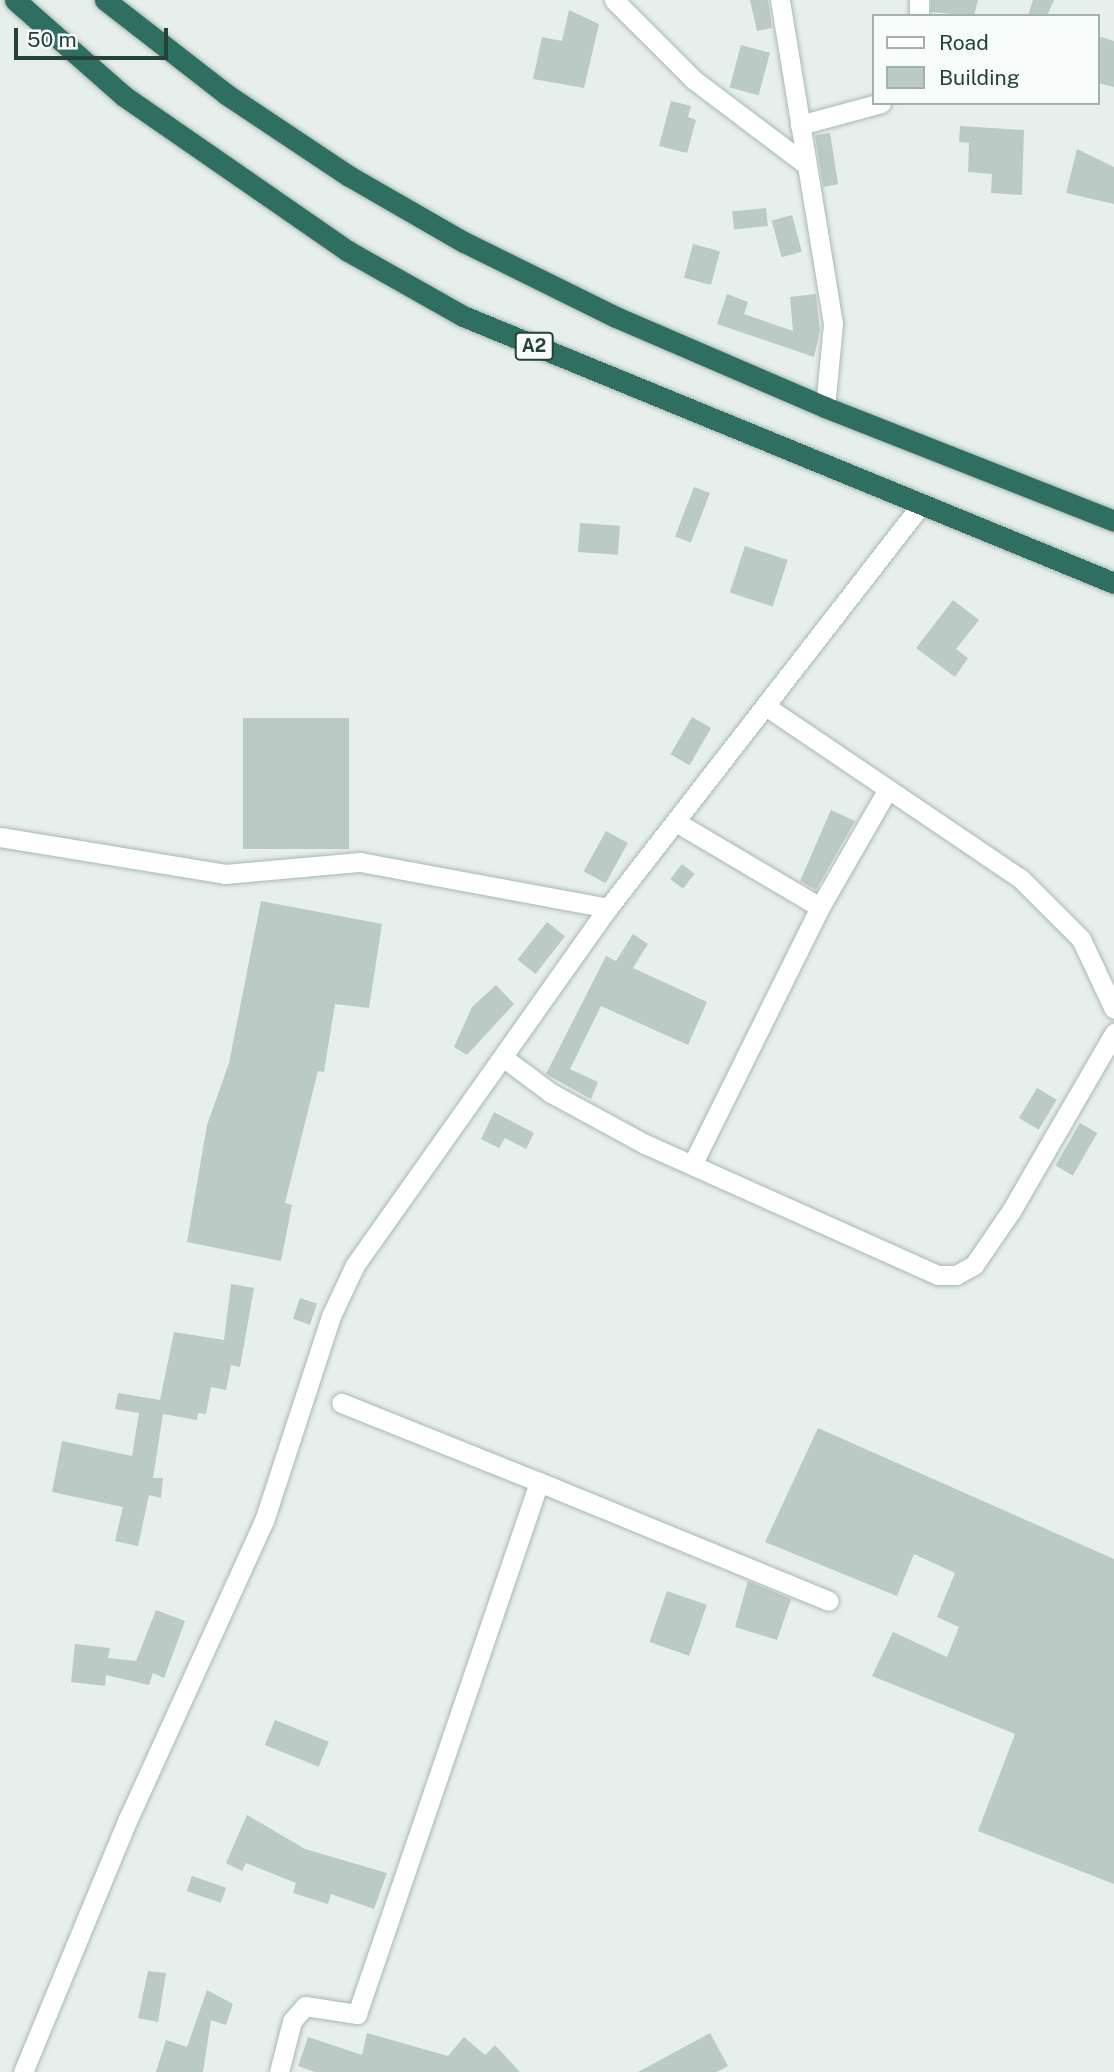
<!DOCTYPE html>
<style>
body{margin:0}
#map{position:relative;width:1114px;height:2072px;overflow:hidden;background:#e6efeb;font-family:"Public Sans",sans-serif}
div>[style]{position:absolute}
.building>*{inset:0;background:#bbcac4;transform-origin:0 0}
.roads{filter:drop-shadow(0 0 2px #a8b8b2) drop-shadow(0 0 2px #a8b8b2)}
.street>*{height:19px;margin:-9.5px;padding:0 9.5px;transform-origin:9.5px;border-radius:9.5px;background:#fff}
.highway>*{height:21px;margin:-10.5px;padding:0 10.5px;transform-origin:10.5px;border-radius:10.5px;background:#2f6f62}
span{translate:-50% -50%;white-space:nowrap;text-align:center;line-height:1.15;-webkit-text-stroke:5px #f7fbf9;paint-order:stroke}
.shield-label span{padding:2px 5px;background:#f7fbf9;border:2px solid;border-radius:5px;-webkit-text-stroke-width:0}
.shield-label{font-size:18px;color:#24423a;font-weight:700}
.legend{position:absolute;left:872px;top:14px;width:228px;height:91px;box-sizing:border-box;background:#f7fbf9;border:2px solid #a3b1ad;margin:0;padding:9px 12px;list-style:none;font-size:21px;color:#24423a}
.legend li{display:flex;align-items:center;gap:14px;height:35px}
.legend b{width:35px;border:2px solid #a3b1ad}
.scale{position:absolute;left:14px;top:28px;width:154px;height:32px;box-sizing:border-box;border:4px solid #24423a;border-top:0;padding-left:9px;font-size:21px;line-height:24px;white-space:nowrap;color:#24423a;-webkit-text-stroke:5px #f7fbf9;paint-order:stroke}
</style>
<div id="map">
<div class="building">
<div style="clip-path:polygon(750px 0,768px 0,772px 28px,757px 31px)"></div>
<div style="clip-path:polygon(931px 0,978px 0,974px 16px,931px 12px)"></div>
<div style="clip-path:polygon(1033px 0,1054px 0,1047px 16px,1028px 16px)"></div>
<div style="clip-path:polygon(569px 10px,599px 24px,584px 88px,533px 79px,542px 37px,562px 41px)"></div>
<div style="clip-path:polygon(1098px 36px,1114px 41px,1114px 87px,1098px 83px)"></div>
<div style="left:741px;top:45px;width:30px;height:44px;rotate:15deg"></div>
<div style="clip-path:polygon(671px 101px,691px 106px,688px 117px,696px 120px,687px 153px,659px 146px)"></div>
<div style="clip-path:polygon(960px 126px,1024px 130px,1022px 195px,991px 193px,992px 174px,968px 172px,969px 143px,959px 142px)"></div>
<div style="left:830px;top:133px;width:52px;height:15px;rotate:81deg"></div>
<div style="clip-path:polygon(1077px 149px,1114px 167px,1114px 204px,1066px 193px)"></div>
<div style="left:766px;top:208px;width:18px;height:34px;rotate:84deg"></div>
<div style="left:792px;top:215px;width:38px;height:21px;rotate:75deg"></div>
<div style="left:693px;top:244px;width:28px;height:35px;rotate:15deg"></div>
<div style="clip-path:polygon(727px 294px,748px 302px,744px 314px,793px 331px,790px 297px,816px 294px,820px 331px,814px 357px,717px 324px)"></div>
<div style="left:694px;top:487px;width:17px;height:53px;rotate:21deg"></div>
<div style="left:580px;top:523px;width:40px;height:29px;rotate:4deg"></div>
<div style="left:745px;top:546px;width:45px;height:49px;rotate:18deg"></div>
<div style="clip-path:polygon(953px 600px,979px 620px,956px 649px,968px 658px,955px 677px,916px 648px)"></div>
<div style="left:692px;top:717px;width:22px;height:43px;rotate:30deg"></div>
<div style="left:243px;top:718px;width:106px;height:131px"></div>
<div style="clip-path:polygon(831px 810px,855px 821px,816px 890px,800px 881px)"></div>
<div style="left:606px;top:831px;width:25px;height:46px;rotate:29deg"></div>
<div style="left:682px;top:864px;width:16px;height:19px;rotate:38deg"></div>
<div style="clip-path:polygon(261px 901px,382px 924px,369px 1008px,335px 1004px,324px 1072px,318px 1071px,285px 1203px,292px 1205px,281px 1261px,187px 1242px,207px 1125px,229px 1063px)"></div>
<div style="left:547px;top:922px;width:23px;height:48px;rotate:38deg"></div>
<div style="clip-path:polygon(633px 934px,648px 944px,633px 968px,707px 1002px,688px 1045px,601px 1006px,570px 1069px,598px 1082px,591px 1099px,546px 1074px,606px 956px,616px 961px)"></div>
<div style="clip-path:polygon(496px 985px,514px 1004px,467px 1055px,454px 1047px,472px 1007px)"></div>
<div style="left:1037px;top:1088px;width:23px;height:35px;rotate:31deg"></div>
<div style="clip-path:polygon(494px 1112px,534px 1133px,526px 1149px,505px 1138px,499px 1148px,481px 1139px)"></div>
<div style="left:1080px;top:1123px;width:20px;height:49px;rotate:30deg"></div>
<div style="clip-path:polygon(231px 1284px,254px 1288px,240px 1367px,231px 1365px,226px 1390px,211px 1387px,206px 1414px,198px 1413px,197px 1420px,163px 1414px,153px 1478px,163px 1478px,161px 1498px,149px 1495px,138px 1546px,115px 1541px,123px 1507px,52px 1492px,62px 1441px,132px 1456px,139px 1413px,115px 1409px,118px 1393px,160px 1400px,174px 1332px,224px 1340px)"></div>
<div style="left:300px;top:1298px;width:18px;height:22px;rotate:19deg"></div>
<div style="clip-path:polygon(818px 1428px,1114px 1559px,1114px 1884px,978px 1831px,1015px 1734px,872px 1676px,893px 1632px,947px 1657px,959px 1627px,937px 1617px,955px 1573px,914px 1554px,897px 1596px,765px 1542px)"></div>
<div style="clip-path:polygon(748px 1581px,791px 1599px,777px 1640px,735px 1627px)"></div>
<div style="left:667px;top:1591px;width:42px;height:54px;rotate:19deg"></div>
<div style="clip-path:polygon(156px 1610px,185px 1621px,164px 1678px,153px 1673px,149px 1685px,106px 1675px,105px 1686px,71px 1682px,75px 1644px,110px 1648px,108px 1658px,136px 1661px)"></div>
<div style="left:275px;top:1720px;width:58px;height:27px;rotate:22deg"></div>
<div style="clip-path:polygon(247px 1815px,305px 1849px,387px 1873px,374px 1909px,331px 1894px,328px 1904px,293px 1893px,296px 1883px,246px 1863px,242px 1871px,226px 1863px)"></div>
<div style="left:192px;top:1876px;width:36px;height:16px;rotate:19deg"></div>
<div style="clip-path:polygon(148px 1971px,166px 1973px,158px 2022px,138px 2018px)"></div>
<div style="clip-path:polygon(207px 1990px,233px 2004px,226px 2025px,211px 2020px,203px 2072px,156px 2072px,166px 2040px,187px 2047px)"></div>
<div style="clip-path:polygon(367px 2033px,448px 2056px,464px 2037px,485px 2055px,495px 2045px,520px 2072px,315px 2072px,298px 2066px,308px 2037px,362px 2055px)"></div>
<div style="clip-path:polygon(710px 2033px,728px 2066px,717px 2072px,638px 2072px)"></div>
</div>
<div class="roads">
<div class="street">
<div style="left:614px;top:0;width:113px;rotate:45deg"></div>
<div style="left:694px;top:80px;width:136px;rotate:37deg"></div>
<div style="left:780px;top:0;width:328px;rotate:80.7deg"></div>
<div style="left:833px;top:324px;width:83px;rotate:95.5deg"></div>
<div style="left:919px;top:0;width:16px;rotate:90deg"></div>
<div style="left:800px;top:125px;width:84px;rotate:-15.2deg"></div>
<div style="left:767px;top:707px;width:305px;rotate:34.1deg"></div>
<div style="left:1020px;top:878px;width:86px;rotate:45deg"></div>
<div style="left:1081px;top:939px;width:77px;rotate:64.8deg"></div>
<div style="left:676px;top:822px;width:167px;rotate:30.6deg"></div>
<div style="left:0;top:837px;width:228px;rotate:9.3deg"></div>
<div style="left:225px;top:874px;width:136px;rotate:-5.1deg"></div>
<div style="left:360px;top:862px;width:252px;rotate:10.5deg"></div>
<div style="left:504px;top:1058px;width:59px;rotate:36.7deg"></div>
<div style="left:551px;top:1093px;width:107px;rotate:28.5deg"></div>
<div style="left:645px;top:1144px;width:321px;rotate:24.1deg"></div>
<div style="left:938px;top:1275px;width:18px"></div>
<div style="left:956px;top:1275px;width:21px;rotate:-29deg"></div>
<div style="left:974px;top:1265px;width:65px;rotate:-55.6deg"></div>
<div style="left:1011px;top:1211px;width:206px;rotate:-59.9deg"></div>
<div style="left:692px;top:1165px;width:288px;rotate:-63.6deg"></div>
<div style="left:820px;top:907px;width:133px;rotate:-60.1deg"></div>
<div style="left:539px;top:1482px;width:313px;rotate:22.3deg"></div>
<div style="left:23px;top:2072px;width:274px;rotate:-67.5deg"></div>
<div style="left:128px;top:1819px;width:328px;rotate:-65.5deg"></div>
<div style="left:264px;top:1521px;width:216px;rotate:-71.9deg"></div>
<div style="left:331px;top:1316px;width:56px;rotate:-64.8deg"></div>
<div style="left:355px;top:1265px;width:438px;rotate:-54.7deg"></div>
<div style="left:608px;top:908px;width:509px;rotate:-52.18deg"></div>
<div style="left:279px;top:2072px;width:53px;rotate:-75.7deg"></div>
<div style="left:292px;top:2021px;width:20px;rotate:-49deg"></div>
<div style="left:305px;top:2006px;width:53px;rotate:8.7deg"></div>
<div style="left:357px;top:2014px;width:562px;rotate:-71.11deg"></div>
<div style="left:539px;top:1482px;width:213px;rotate:-158.2deg"></div>
</div>
<div class="highway">
<div style="left:15px;top:0;width:145px;rotate:41.4deg"></div>
<div style="left:124px;top:96px;width:272px;rotate:34.7deg"></div>
<div style="left:348px;top:251px;width:132px;rotate:29.5deg"></div>
<div style="left:463px;top:316px;width:704px;rotate:22.3deg"></div>
<div style="left:105px;top:0;width:153px;rotate:37.8deg"></div>
<div style="left:226px;top:94px;width:148px;rotate:33.7deg"></div>
<div style="left:349px;top:176px;width:133px;rotate:29.9deg"></div>
<div style="left:464px;top:242px;width:169px;rotate:26.3deg"></div>
<div style="left:616px;top:317px;width:228px;rotate:23.3deg"></div>
<div style="left:825px;top:407px;width:311px;rotate:21.5deg"></div>
</div>
</div>
<div class="shield-label">
<span style="left:534px;top:346px">A2</span>
</div>
<ul class="legend">
<li><b style="height:9px;background:#fff"></b>Road</li>
<li><b style="height:19px;background:#bbcac4"></b>Building</li>
</ul>
<div class="scale">50 m</div>
</div>
